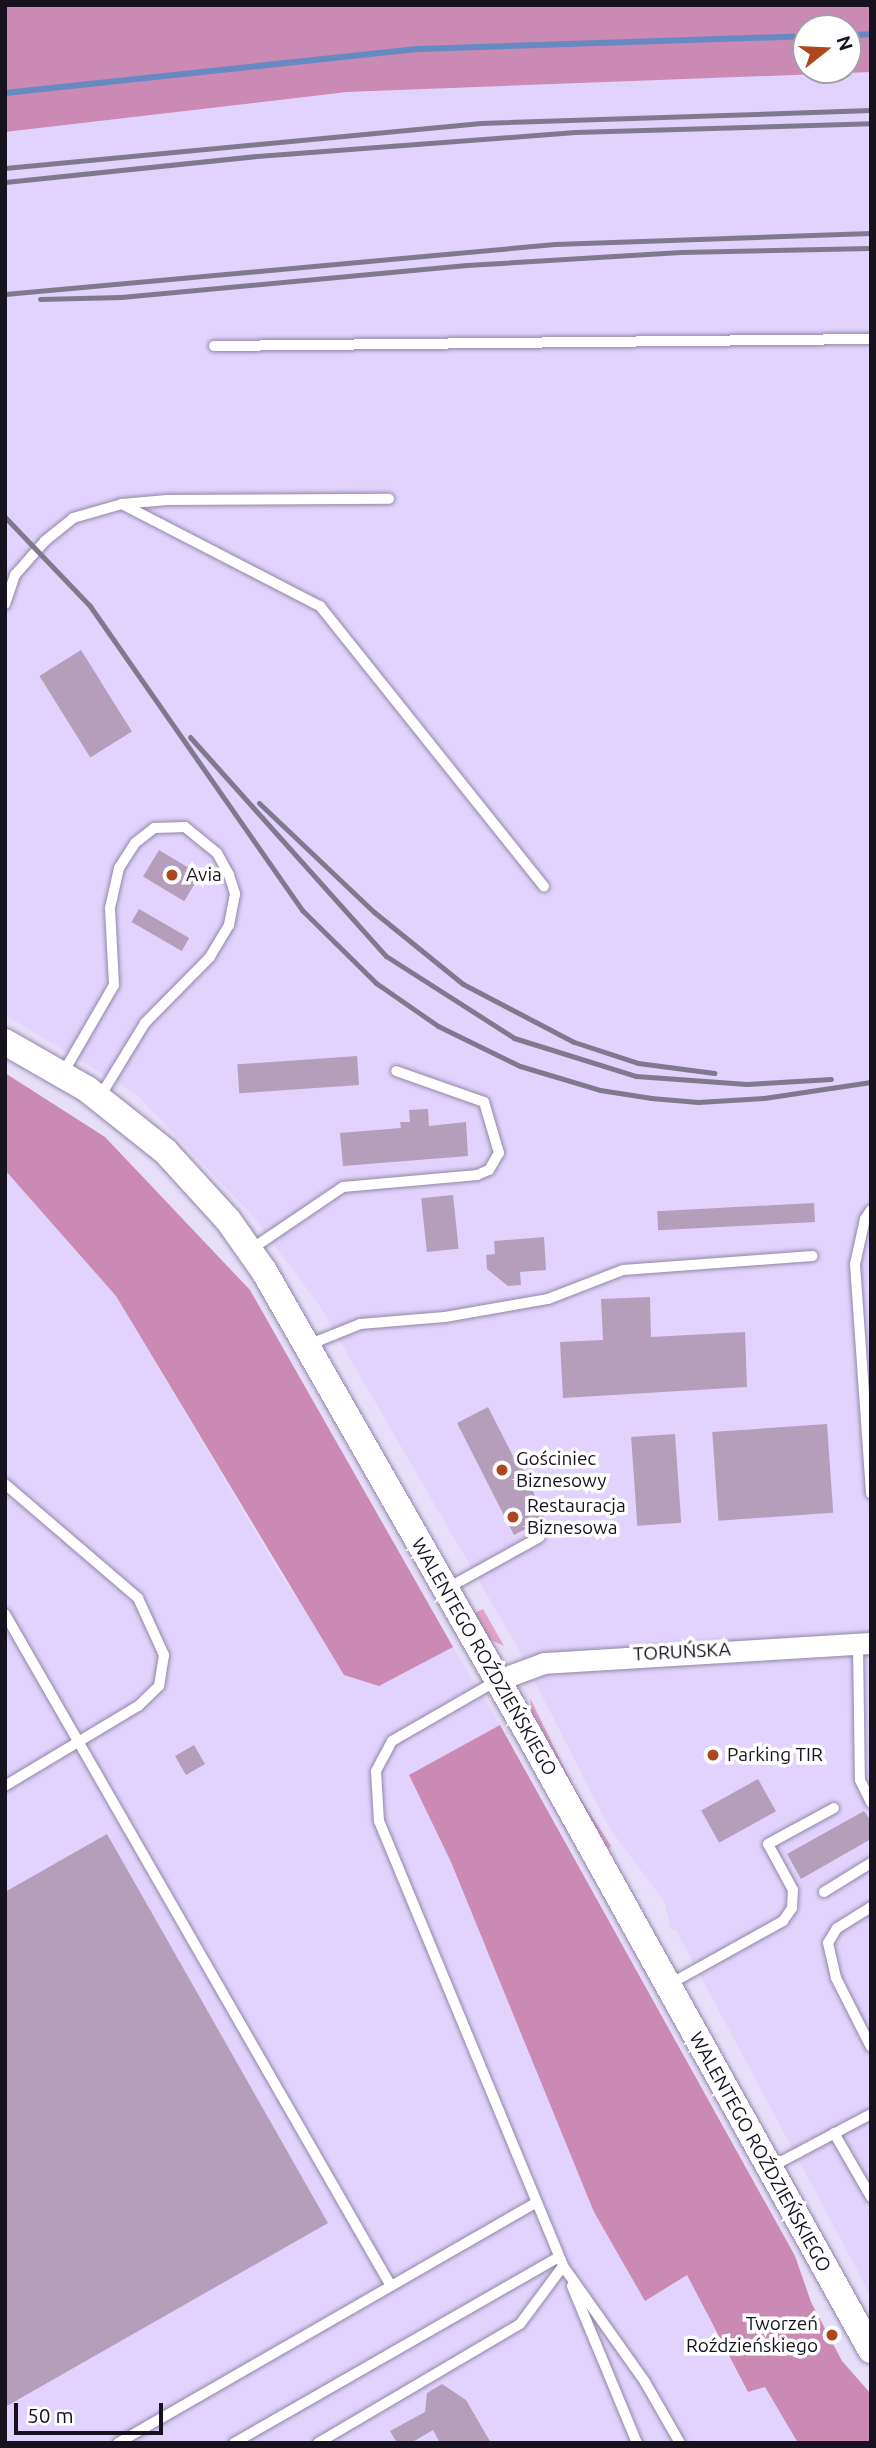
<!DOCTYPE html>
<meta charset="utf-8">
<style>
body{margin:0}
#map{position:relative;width:876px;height:2448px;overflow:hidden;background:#e7defa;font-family:Ubuntu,sans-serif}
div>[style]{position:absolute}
.built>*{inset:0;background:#e1d3fd}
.green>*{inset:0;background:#e2a1cb}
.forest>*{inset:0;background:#ca8ab4}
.stream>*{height:6px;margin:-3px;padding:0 3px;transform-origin:3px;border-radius:3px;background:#678ac3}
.building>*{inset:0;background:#b59eba;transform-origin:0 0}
.roads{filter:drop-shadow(0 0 2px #9187a7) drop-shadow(0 0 2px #9187a7)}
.service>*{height:10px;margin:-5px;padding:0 5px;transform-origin:5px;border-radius:5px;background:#fff}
.minor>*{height:21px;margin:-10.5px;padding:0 10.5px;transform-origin:10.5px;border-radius:10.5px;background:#fff}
.tertiary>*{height:26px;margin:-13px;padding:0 13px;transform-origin:13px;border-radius:13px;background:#fff}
.rail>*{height:5px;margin:-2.5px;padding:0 2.5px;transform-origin:2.5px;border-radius:2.5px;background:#7f798d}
.dots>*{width:19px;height:19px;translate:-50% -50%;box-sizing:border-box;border:4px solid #fff;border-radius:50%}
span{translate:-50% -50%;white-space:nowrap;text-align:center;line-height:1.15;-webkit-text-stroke:7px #fff;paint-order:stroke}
.poi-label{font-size:19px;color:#16121e}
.left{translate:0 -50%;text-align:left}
.right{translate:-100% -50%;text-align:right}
.street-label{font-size:19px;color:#16121e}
.frame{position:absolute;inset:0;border:7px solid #16121e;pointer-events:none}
.north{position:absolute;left:792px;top:14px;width:70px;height:70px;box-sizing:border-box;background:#fff;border:2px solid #a2a0a5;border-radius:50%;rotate:72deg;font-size:19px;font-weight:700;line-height:28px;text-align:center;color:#16121e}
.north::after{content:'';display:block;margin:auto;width:24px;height:32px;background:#ad471d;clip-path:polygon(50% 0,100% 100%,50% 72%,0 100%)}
.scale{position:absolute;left:14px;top:2403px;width:149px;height:32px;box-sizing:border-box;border:4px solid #16121e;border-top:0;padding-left:9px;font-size:21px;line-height:24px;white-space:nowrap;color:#16121e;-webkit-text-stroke:5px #fff;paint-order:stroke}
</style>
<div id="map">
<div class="built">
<div style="clip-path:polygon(871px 72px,871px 2296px,676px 1930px,671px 1930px,664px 1901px,610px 1829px,515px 1643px,319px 1305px,251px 1214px,136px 1094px,5px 1015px,5px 132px,347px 92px)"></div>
<div style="clip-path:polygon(5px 1169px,116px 1296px,288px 1587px,379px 1686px,453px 1647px,500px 1725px,409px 1776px,451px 1862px,686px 2274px,747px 2392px,765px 2387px,798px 2443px,5px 2443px)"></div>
</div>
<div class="green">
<div style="clip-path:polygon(483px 1609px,504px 1646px,489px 1639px,473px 1614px)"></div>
<div style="clip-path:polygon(530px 1698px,574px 1788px,611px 1846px,608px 1849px,533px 1719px)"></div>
</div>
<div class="forest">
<div style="clip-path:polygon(evenodd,5px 5px,871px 5px,871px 72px,347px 92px,5px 132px,5px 5px,806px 28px,848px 28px,848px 70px,806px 70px,806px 28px)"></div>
<div style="clip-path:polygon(5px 1073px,105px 1137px,250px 1290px,453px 1647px,379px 1686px,344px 1675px,116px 1296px,5px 1170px)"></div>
<div style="clip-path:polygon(500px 1725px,795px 2256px,811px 2302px,842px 2361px,871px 2394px,871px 2443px,798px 2443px,765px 2387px,748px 2392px,687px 2275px,645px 2301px,594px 2212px,451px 1862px,409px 1775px)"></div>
</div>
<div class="stream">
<div style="left:848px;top:35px;width:23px;rotate:-2deg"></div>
<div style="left:5px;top:93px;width:417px;rotate:-6.1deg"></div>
<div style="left:420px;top:49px;width:386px;rotate:-1.9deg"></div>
</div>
<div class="building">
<div style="left:81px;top:650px;width:96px;height:49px;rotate:58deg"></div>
<div style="left:159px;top:850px;width:48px;height:31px;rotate:31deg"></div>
<div style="left:139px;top:909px;width:58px;height:15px;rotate:30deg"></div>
<div style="left:357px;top:1056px;width:29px;height:120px;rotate:86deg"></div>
<div style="clip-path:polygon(428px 1109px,429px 1126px,466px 1122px,468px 1156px,343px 1166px,340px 1133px,401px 1128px,400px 1122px,410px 1122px,409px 1110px)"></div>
<div style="left:453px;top:1195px;width:54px;height:32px;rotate:84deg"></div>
<div style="left:814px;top:1203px;width:19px;height:157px;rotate:87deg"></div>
<div style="clip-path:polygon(544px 1237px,546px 1270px,520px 1272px,521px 1285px,508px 1286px,487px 1269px,486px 1255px,495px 1254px,494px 1241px)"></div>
<div style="clip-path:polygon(650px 1297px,651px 1337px,745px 1332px,747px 1387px,563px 1398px,560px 1342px,603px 1340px,601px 1299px)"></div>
<div style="clip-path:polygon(488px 1407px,515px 1460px,519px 1459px,545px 1519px,514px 1535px,457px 1423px)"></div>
<div style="left:827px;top:1424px;width:89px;height:115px;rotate:86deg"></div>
<div style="left:675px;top:1434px;width:89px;height:44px;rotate:86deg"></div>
<div style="left:194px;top:1745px;width:22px;height:22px;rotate:60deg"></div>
<div style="left:758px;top:1779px;width:37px;height:65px;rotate:61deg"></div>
<div style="clip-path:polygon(864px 1811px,871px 1821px,871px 1839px,801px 1879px,787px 1854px)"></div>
<div style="clip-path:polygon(107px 1834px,328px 2223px,5px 2407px,5px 1892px)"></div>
<div style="clip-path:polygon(442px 2384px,466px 2400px,491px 2443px,440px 2443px,433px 2430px,411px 2443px,397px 2443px,390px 2431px,425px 2412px,427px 2393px)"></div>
</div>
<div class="roads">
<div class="service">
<div style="left:214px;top:346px;width:657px;rotate:-0.61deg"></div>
<div style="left:122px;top:504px;width:223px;rotate:27.3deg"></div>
<div style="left:320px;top:606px;width:359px;rotate:51.4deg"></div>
<div style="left:5px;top:604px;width:31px;rotate:-71deg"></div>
<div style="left:15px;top:575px;width:45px;rotate:-48.6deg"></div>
<div style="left:45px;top:541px;width:36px;rotate:-39deg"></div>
<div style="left:73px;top:518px;width:51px;rotate:-15.9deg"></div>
<div style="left:122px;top:504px;width:45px;rotate:-5.1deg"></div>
<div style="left:167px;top:500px;width:222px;rotate:-0.3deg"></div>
<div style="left:63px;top:1073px;width:102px;rotate:-59.9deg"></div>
<div style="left:114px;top:985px;width:77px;rotate:-93deg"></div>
<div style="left:110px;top:908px;width:41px;rotate:-77.3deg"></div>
<div style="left:119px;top:868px;width:30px;rotate:-57deg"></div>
<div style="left:135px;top:843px;width:24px;rotate:-38deg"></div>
<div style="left:154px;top:828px;width:31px;rotate:-2deg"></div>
<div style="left:185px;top:827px;width:41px;rotate:39.1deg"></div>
<div style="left:217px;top:853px;width:25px;rotate:61deg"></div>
<div style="left:229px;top:875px;width:20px;rotate:72deg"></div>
<div style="left:235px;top:894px;width:32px;rotate:101deg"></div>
<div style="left:229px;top:925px;width:37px;rotate:121deg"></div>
<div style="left:210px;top:957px;width:93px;rotate:134.6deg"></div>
<div style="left:145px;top:1023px;width:88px;rotate:121.5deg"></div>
<div style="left:871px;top:1210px;width:11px;rotate:124deg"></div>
<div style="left:865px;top:1219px;width:46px;rotate:102.5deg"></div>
<div style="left:855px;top:1264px;width:230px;rotate:86deg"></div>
<div style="left:250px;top:1250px;width:112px;rotate:-34.1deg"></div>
<div style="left:343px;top:1187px;width:135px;rotate:-5.1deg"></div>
<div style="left:477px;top:1175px;width:13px;rotate:-23deg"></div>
<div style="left:489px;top:1170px;width:20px;rotate:-60deg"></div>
<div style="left:499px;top:1153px;width:53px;rotate:-106.4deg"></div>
<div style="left:484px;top:1102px;width:93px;rotate:-160.6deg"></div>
<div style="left:308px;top:1345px;width:56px;rotate:-22deg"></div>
<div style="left:360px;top:1324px;width:85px;rotate:-4.7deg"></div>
<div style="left:445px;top:1317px;width:105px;rotate:-9.9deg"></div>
<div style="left:548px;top:1299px;width:80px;rotate:-21.1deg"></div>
<div style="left:623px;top:1270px;width:190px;rotate:-4.2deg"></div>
<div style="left:5px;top:1484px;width:175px;rotate:40.6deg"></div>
<div style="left:138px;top:1598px;width:63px;rotate:65.5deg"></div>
<div style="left:164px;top:1655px;width:31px;rotate:99deg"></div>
<div style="left:159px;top:1686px;width:29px;rotate:136deg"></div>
<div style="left:138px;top:1706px;width:155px;rotate:149deg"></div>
<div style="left:446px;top:1589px;width:107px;rotate:-29deg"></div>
<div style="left:5px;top:1614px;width:775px;rotate:60.13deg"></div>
<div style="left:858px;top:1644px;width:136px;rotate:89.2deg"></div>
<div style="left:860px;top:1780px;width:25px;rotate:64deg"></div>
<div style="left:498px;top:1680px;width:122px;rotate:150.1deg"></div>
<div style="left:392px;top:1741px;width:34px;rotate:118deg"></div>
<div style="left:376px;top:1771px;width:50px;rotate:86.6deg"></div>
<div style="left:379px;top:1821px;width:482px;rotate:67.5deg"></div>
<div style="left:563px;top:2266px;width:142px;rotate:54.7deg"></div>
<div style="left:645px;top:2382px;width:70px;rotate:60.2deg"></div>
<div style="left:824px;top:1892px;width:55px;rotate:-31.7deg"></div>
<div style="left:871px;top:1907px;width:40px;rotate:148deg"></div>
<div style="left:837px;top:1928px;width:17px;rotate:121deg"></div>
<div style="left:828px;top:1943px;width:36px;rotate:77deg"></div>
<div style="left:836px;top:1978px;width:77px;rotate:63.1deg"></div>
<div style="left:668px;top:1985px;width:132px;rotate:-29.1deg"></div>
<div style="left:783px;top:1921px;width:16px;rotate:-55deg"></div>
<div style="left:792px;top:1908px;width:18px;rotate:-87deg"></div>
<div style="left:793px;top:1890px;width:52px;rotate:-118.5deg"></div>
<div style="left:768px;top:1844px;width:75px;rotate:-28.6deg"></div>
<div style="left:834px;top:2133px;width:74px;rotate:60deg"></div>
<div style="left:769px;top:2168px;width:115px;rotate:-27.9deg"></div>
<div style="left:572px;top:2286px;width:170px;rotate:67.5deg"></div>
<div style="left:118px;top:2443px;width:483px;rotate:-29.9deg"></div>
<div style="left:234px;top:2443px;width:374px;rotate:-29.8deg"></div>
<div style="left:318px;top:2443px;width:234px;rotate:-30.5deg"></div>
<div style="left:520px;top:2324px;width:72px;rotate:-53.4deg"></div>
<div style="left:563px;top:2266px;width:5px;rotate:68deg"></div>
</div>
<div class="minor">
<div style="left:498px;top:1680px;width:49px;rotate:-20.3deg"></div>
<div style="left:544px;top:1663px;width:328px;rotate:-3.5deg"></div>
</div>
<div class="tertiary">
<div style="left:5px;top:1042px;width:95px;rotate:29.8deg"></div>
<div style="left:87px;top:1089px;width:100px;rotate:38.5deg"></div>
<div style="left:165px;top:1151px;width:93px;rotate:47.6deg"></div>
<div style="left:228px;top:1220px;width:62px;rotate:54.8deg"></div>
<div style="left:264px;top:1271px;width:532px;rotate:60.26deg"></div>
<div style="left:528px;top:1733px;width:706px;rotate:60.93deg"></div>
</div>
</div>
<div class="rail">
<div style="left:5px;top:168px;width:478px;rotate:-5.4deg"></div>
<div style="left:481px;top:123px;width:390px;rotate:-1.9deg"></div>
<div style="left:5px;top:182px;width:253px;rotate:-5.9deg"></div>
<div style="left:257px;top:156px;width:319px;rotate:-4.3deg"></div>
<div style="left:575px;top:132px;width:296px;rotate:-1.7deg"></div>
<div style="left:5px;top:294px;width:552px;rotate:-5.19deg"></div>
<div style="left:555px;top:244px;width:316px;rotate:-2deg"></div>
<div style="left:40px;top:299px;width:81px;rotate:-1.4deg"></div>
<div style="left:121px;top:297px;width:347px;rotate:-5.3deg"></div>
<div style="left:467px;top:265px;width:214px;rotate:-3.5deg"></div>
<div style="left:681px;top:252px;width:190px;rotate:-1.2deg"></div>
<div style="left:5px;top:517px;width:123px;rotate:46.3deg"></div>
<div style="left:90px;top:606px;width:371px;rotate:55.1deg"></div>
<div style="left:302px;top:910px;width:104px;rotate:44.6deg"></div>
<div style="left:376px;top:983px;width:75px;rotate:34.7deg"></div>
<div style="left:438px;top:1026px;width:91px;rotate:26deg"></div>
<div style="left:520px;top:1066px;width:84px;rotate:16.7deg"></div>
<div style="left:600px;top:1090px;width:52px;rotate:8.9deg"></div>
<div style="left:651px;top:1098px;width:47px;rotate:4.9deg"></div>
<div style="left:698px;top:1102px;width:66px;rotate:-3.5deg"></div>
<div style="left:764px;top:1098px;width:108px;rotate:-8.5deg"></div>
<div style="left:190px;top:737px;width:294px;rotate:48.2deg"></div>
<div style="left:386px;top:956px;width:152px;rotate:32.6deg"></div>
<div style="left:514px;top:1038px;width:128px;rotate:17.3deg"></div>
<div style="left:636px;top:1076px;width:111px;rotate:4.1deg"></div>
<div style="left:747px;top:1084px;width:84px;rotate:-3.4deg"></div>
<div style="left:259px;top:803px;width:158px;rotate:43.5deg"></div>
<div style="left:374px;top:912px;width:114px;rotate:39deg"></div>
<div style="left:463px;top:984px;width:125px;rotate:27.6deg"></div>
<div style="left:574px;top:1042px;width:67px;rotate:18.2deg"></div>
<div style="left:638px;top:1063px;width:77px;rotate:7.5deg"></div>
</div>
<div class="dots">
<div style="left:172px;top:875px;background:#ad471d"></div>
<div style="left:502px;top:1470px;background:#ad471d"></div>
<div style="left:513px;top:1517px;background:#ad471d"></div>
<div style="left:713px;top:1755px;background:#ad471d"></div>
<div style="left:832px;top:2335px;background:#ad471d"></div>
</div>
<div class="poi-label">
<span class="left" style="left:186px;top:875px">Avia</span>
<span class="left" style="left:516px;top:1470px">Gościniec<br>Biznesowy</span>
<span class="left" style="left:527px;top:1517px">Restauracja<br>Biznesowa</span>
<span class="left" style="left:727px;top:1755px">Parking TIR</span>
<span class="right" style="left:818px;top:2335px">Tworzeń<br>Roździeńskiego</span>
</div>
<div class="street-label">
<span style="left:682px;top:1652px;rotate:-3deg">TORUŃSKA</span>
<span style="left:484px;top:1657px;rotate:60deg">WALENTEGO ROŹDZIEŃSKIEGO</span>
<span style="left:760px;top:2152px;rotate:61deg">WALENTEGO ROŹDZIEŃSKIEGO</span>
</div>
<div class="frame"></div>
<div class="north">N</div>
<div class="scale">50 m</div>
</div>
